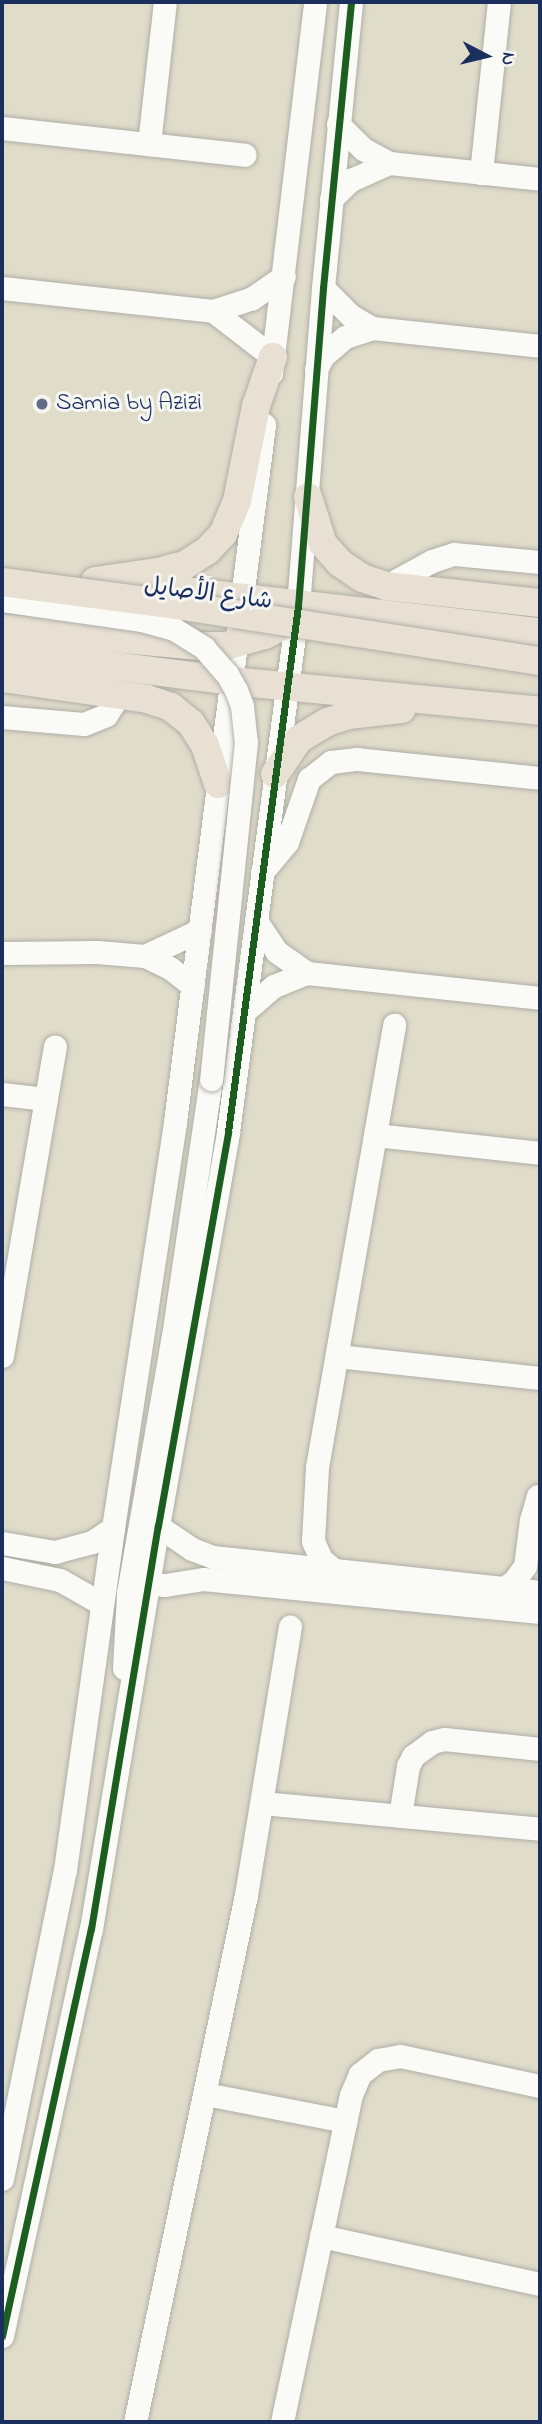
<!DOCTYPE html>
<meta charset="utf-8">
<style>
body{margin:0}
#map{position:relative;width:542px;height:2424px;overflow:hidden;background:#e0dcca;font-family:"Indie Flower","Playpen Sans Arabic",sans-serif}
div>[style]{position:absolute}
.roads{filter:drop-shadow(0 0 2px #afaea7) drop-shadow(0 0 2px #afaea7)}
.minor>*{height:23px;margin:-11.5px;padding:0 11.5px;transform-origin:11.5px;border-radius:11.5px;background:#fafaf7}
.major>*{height:28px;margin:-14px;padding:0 14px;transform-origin:14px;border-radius:14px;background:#e7e0d3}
.bridges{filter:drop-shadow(0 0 2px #afaea7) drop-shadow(0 0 2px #afaea7)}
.minor-bridge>*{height:23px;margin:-11.5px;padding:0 11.5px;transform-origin:11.5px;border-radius:11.5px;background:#fafaf7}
.major-bridge>*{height:28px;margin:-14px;padding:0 14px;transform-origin:14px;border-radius:14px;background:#e7e0d3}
.cycleway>*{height:7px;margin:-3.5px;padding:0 3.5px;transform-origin:3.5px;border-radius:3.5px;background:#1b5e20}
.dots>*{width:19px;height:19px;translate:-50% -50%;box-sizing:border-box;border:4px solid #f6f6f2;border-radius:50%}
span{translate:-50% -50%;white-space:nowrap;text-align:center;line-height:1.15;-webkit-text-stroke:6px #f6f6f2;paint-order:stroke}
.poi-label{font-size:24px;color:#1b2f5e}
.left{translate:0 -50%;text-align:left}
.street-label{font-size:24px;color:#1b2f5e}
.frame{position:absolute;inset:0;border:4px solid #1b2f5e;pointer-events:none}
.north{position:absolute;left:451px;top:21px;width:70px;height:70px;-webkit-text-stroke:5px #f6f6f2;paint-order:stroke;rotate:97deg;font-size:19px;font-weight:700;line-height:28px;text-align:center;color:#1b2f5e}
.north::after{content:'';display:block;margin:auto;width:24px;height:32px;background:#1b2f5e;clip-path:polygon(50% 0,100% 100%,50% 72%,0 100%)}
</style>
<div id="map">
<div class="roads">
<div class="minor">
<div style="left:338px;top:124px;width:35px;rotate:45deg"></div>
<div style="left:363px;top:149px;width:30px;rotate:28deg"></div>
<div style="left:389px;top:163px;width:152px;rotate:6deg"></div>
<div style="left:2px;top:128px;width:244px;rotate:6.3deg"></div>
<div style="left:149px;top:144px;width:143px;rotate:-83.6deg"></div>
<div style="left:481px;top:173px;width:172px;rotate:-84deg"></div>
<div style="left:331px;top:199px;width:28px;rotate:-44deg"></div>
<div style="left:351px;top:180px;width:42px;rotate:-24.1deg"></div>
<div style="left:2px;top:288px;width:212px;rotate:6.2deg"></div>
<div style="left:213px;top:311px;width:40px;rotate:-18deg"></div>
<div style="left:251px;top:299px;width:40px;rotate:-34.9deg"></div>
<div style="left:323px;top:288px;width:38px;rotate:45deg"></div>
<div style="left:350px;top:315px;width:26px;rotate:31deg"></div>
<div style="left:213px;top:311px;width:76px;rotate:37.5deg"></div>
<div style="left:316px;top:369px;width:15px;rotate:-62deg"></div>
<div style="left:323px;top:356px;width:29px;rotate:-41deg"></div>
<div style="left:345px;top:337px;width:28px;rotate:-18deg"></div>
<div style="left:372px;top:328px;width:169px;rotate:6.1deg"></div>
<div style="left:271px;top:373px;width:374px;rotate:-83.2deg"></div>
<div style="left:386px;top:586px;width:52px;rotate:-28.5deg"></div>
<div style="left:432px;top:561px;width:23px;rotate:-18deg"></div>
<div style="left:454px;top:554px;width:86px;rotate:5.3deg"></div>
<div style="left:2px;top:717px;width:82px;rotate:4.9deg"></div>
<div style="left:84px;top:724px;width:24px;rotate:-22deg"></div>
<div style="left:106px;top:715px;width:24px;rotate:-57deg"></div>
<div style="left:262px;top:872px;width:39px;rotate:-50deg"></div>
<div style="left:287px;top:842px;width:67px;rotate:-70.8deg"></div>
<div style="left:309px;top:779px;width:28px;rotate:-38deg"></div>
<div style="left:331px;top:762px;width:26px;rotate:-7deg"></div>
<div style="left:357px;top:759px;width:184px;rotate:5.9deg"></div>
<div style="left:256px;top:921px;width:37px;rotate:56deg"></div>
<div style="left:277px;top:952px;width:37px;rotate:35deg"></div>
<div style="left:307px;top:973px;width:234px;rotate:6.1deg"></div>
<div style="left:2px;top:953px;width:95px;rotate:-0.6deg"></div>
<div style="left:97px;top:952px;width:48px;rotate:4.8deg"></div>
<div style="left:145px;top:956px;width:28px;rotate:26deg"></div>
<div style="left:170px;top:968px;width:29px;rotate:38deg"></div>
<div style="left:145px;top:956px;width:61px;rotate:-25.3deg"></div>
<div style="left:246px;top:1010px;width:37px;rotate:-41deg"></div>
<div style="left:274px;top:986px;width:35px;rotate:-22deg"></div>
<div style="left:2px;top:1094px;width:44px;rotate:6.5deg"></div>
<div style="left:375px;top:1135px;width:166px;rotate:6.2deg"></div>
<div style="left:2px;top:1356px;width:314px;rotate:-80.3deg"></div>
<div style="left:337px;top:1356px;width:204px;rotate:6.2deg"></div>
<div style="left:158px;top:1526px;width:41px;rotate:34.1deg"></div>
<div style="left:192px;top:1549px;width:22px;rotate:21deg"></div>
<div style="left:213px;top:1557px;width:329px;rotate:6.1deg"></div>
<div style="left:2px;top:1543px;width:54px;rotate:9.6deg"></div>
<div style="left:55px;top:1552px;width:38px;rotate:-15deg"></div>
<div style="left:92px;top:1542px;width:25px;rotate:-34deg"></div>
<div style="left:2px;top:1568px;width:59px;rotate:11.7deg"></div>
<div style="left:60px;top:1580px;width:48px;rotate:29.7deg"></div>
<div style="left:334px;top:1570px;width:17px;rotate:-140deg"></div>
<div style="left:321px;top:1559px;width:20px;rotate:-114deg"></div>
<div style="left:313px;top:1541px;width:74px;rotate:-86.9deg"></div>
<div style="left:317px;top:1467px;width:449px;rotate:-80.1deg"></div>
<div style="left:148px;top:1583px;width:17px;rotate:7deg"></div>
<div style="left:165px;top:1585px;width:38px;rotate:-9deg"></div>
<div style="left:203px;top:1579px;width:339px;rotate:5.6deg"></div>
<div style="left:504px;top:1588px;width:12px;rotate:-35deg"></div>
<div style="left:514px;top:1581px;width:19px;rotate:-54deg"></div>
<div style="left:525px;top:1566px;width:46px;rotate:-82.6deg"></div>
<div style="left:531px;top:1520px;width:25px;rotate:-74deg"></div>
<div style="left:124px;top:1668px;width:75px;rotate:-86.9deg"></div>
<div style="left:128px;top:1593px;width:261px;rotate:-80.1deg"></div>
<div style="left:173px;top:1336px;width:260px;rotate:-81.6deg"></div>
<div style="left:262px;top:1803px;width:279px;rotate:5.3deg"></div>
<div style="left:400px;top:1816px;width:51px;rotate:-80.9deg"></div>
<div style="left:408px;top:1766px;width:11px;rotate:-63deg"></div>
<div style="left:413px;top:1756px;width:24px;rotate:-36deg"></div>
<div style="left:432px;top:1742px;width:12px;rotate:-14deg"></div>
<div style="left:444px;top:1739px;width:97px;rotate:5.9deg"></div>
<div style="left:205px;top:2094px;width:143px;rotate:10.9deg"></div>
<div style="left:2px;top:2179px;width:315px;rotate:-78.5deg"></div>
<div style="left:65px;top:1870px;width:345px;rotate:-82deg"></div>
<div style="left:113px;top:1528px;width:411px;rotate:-81.3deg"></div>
<div style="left:175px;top:1122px;width:703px;rotate:-82.72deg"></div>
<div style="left:321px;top:2236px;width:224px;rotate:12.4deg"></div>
<div style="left:2px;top:2336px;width:417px;rotate:-77.7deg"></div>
<div style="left:91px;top:1929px;width:409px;rotate:-80.6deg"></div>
<div style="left:158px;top:1526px;width:400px;rotate:-79.9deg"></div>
<div style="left:228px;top:1132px;width:531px;rotate:-82.42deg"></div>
<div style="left:298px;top:606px;width:319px;rotate:-85.5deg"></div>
<div style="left:323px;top:288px;width:287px;rotate:-84.4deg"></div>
<div style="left:135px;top:2422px;width:539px;rotate:-78.11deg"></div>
<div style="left:246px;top:1895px;width:272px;rotate:-80.7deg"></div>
<div style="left:282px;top:2422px;width:334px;rotate:-78.1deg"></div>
<div style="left:351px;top:2095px;width:23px;rotate:-67deg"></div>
<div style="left:360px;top:2074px;width:23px;rotate:-38deg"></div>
<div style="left:378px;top:2060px;width:22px;rotate:-10deg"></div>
<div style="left:400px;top:2056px;width:143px;rotate:12.1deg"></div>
</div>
<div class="major">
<div style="left:308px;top:497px;width:49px;rotate:72.3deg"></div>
<div style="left:323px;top:544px;width:25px;rotate:48deg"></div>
<div style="left:340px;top:563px;width:27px;rotate:34deg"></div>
<div style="left:362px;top:578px;width:25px;rotate:18deg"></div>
<div style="left:386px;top:586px;width:155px;rotate:6.3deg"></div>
<div style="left:95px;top:581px;width:64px;rotate:-8.1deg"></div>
<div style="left:158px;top:572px;width:28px;rotate:-15deg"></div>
<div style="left:185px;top:565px;width:27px;rotate:-33deg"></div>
<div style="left:208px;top:550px;width:22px;rotate:-47deg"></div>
<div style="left:223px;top:534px;width:36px;rotate:-67deg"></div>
<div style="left:237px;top:501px;width:97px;rotate:-78.7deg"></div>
<div style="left:256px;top:406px;width:52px;rotate:-70.9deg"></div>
<div style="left:140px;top:586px;width:403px;rotate:6.6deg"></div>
<div style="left:2px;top:628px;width:199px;rotate:5.2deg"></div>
<div style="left:200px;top:646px;width:25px"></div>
<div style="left:225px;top:646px;width:41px;rotate:-15.4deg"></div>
<div style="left:265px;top:635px;width:15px;rotate:-28deg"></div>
<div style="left:278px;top:628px;width:28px;rotate:-48deg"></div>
<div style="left:2px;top:652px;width:231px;rotate:7.2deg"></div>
<div style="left:231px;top:681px;width:310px;rotate:5.5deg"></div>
<div style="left:2px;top:678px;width:147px;rotate:8.2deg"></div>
<div style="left:147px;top:699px;width:25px;rotate:18deg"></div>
<div style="left:171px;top:707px;width:26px;rotate:39deg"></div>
<div style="left:191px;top:723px;width:26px;rotate:58deg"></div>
<div style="left:205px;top:745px;width:41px;rotate:71.6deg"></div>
<div style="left:275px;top:774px;width:42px;rotate:-55.6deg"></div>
<div style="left:299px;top:739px;width:33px;rotate:-31deg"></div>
<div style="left:327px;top:722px;width:22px;rotate:-18deg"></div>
<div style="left:348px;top:715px;width:54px;rotate:-6.3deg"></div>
</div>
</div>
<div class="bridges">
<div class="minor-bridge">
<div style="left:2px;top:600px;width:140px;rotate:8.2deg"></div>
<div style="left:141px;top:620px;width:34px;rotate:15deg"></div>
<div style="left:174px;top:629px;width:36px;rotate:32deg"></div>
<div style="left:204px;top:648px;width:35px;rotate:49deg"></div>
<div style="left:227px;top:674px;width:18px;rotate:61deg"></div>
<div style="left:236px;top:690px;width:17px;rotate:69deg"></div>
<div style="left:242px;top:706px;width:36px;rotate:84deg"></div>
<div style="left:246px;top:742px;width:339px;rotate:95.9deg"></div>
</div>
<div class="major-bridge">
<div style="left:2px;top:582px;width:177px;rotate:7.5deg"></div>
<div style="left:177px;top:605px;width:367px;rotate:8.8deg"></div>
</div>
</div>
<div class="cycleway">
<div style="left:2px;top:2336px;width:417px;rotate:-77.7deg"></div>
<div style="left:91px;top:1929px;width:409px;rotate:-80.6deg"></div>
<div style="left:158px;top:1526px;width:400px;rotate:-79.9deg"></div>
<div style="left:228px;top:1132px;width:531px;rotate:-82.42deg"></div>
<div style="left:298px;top:606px;width:319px;rotate:-85.5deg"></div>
<div style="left:323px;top:288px;width:287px;rotate:-84.4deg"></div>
</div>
<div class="dots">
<div style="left:42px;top:404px;background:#606c84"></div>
</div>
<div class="poi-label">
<span class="left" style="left:56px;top:404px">Samia by Azizi</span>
</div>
<div class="street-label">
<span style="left:208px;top:595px;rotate:7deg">شارع الأصايل</span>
</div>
<div class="frame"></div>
<div class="north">N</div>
</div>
